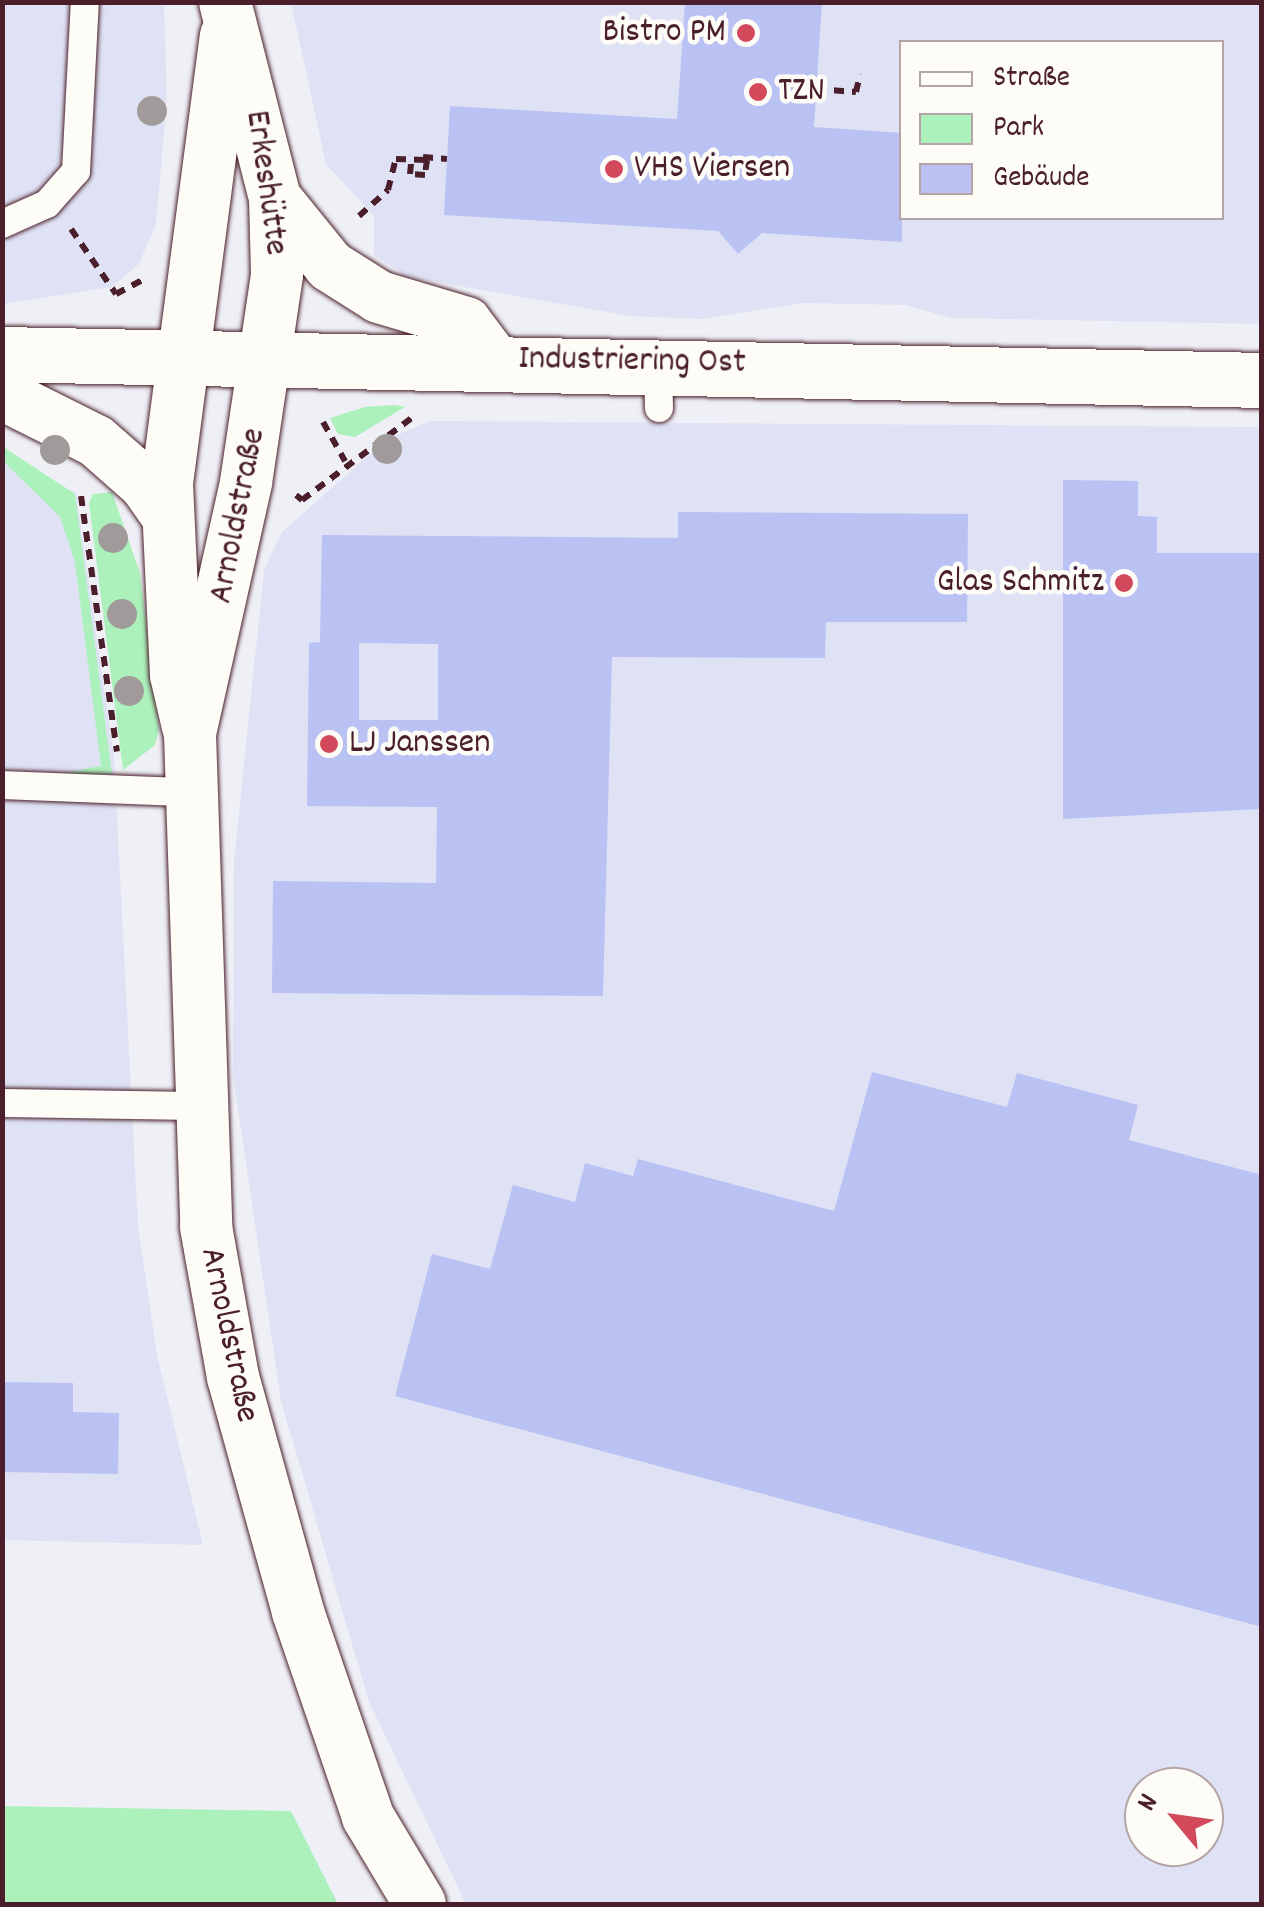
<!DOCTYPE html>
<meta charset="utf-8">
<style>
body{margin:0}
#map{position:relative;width:1264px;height:1907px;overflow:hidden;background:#eff0f6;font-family:Dekko,sans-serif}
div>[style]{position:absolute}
.built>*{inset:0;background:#dfe2f5}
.green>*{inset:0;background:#acf1bc}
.building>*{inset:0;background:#b9c2f3}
.path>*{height:6px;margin-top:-3px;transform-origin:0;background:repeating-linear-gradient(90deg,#4a1f2b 0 10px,transparent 0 18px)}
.roads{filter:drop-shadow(0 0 2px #4a1f2b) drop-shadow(0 0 2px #4a1f2b)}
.lane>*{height:28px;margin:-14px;padding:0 14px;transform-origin:14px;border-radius:14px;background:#fdfcf7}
.street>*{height:52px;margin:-26px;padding:0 26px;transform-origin:26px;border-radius:26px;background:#fdfcf7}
.secondary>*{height:55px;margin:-27.5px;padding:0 27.5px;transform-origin:27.5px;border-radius:27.5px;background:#fdfcf7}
.path-bridge>*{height:6px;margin-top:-3px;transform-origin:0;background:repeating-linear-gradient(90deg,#4a1f2b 0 10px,transparent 0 18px)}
.trees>*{width:30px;height:30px;margin:-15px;border-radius:50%;background:#a19a9a}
.dots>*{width:28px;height:28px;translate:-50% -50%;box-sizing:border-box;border:5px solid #fdfcf7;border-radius:50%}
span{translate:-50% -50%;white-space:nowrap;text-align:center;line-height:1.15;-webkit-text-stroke:9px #fdfcf7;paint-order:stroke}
.poi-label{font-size:35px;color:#4a1f2b}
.right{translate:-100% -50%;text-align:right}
.left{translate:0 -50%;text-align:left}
.street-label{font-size:35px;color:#4a1f2b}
.frame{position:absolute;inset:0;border:5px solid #4a1f2b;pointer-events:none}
.legend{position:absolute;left:899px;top:40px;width:325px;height:180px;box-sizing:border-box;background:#fdfcf7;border:2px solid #b5a4a5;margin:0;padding:12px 18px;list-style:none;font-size:30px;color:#4a1f2b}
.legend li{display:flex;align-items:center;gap:20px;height:50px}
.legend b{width:50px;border:2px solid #b5a4a5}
.north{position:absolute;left:1124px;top:1767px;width:100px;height:100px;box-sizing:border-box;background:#fdfcf7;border:2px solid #b5a4a5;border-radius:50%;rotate:299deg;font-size:28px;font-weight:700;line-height:40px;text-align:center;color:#4a1f2b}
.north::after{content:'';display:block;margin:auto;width:35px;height:45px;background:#d1495b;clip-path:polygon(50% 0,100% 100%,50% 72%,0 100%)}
</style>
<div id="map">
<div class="built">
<div style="clip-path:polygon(3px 3px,164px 3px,167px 98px,156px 224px,139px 264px,112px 287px,3px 304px)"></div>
<div style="clip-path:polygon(evenodd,291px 3px,1261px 3px,1261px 324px,951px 318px,905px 305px,803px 303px,702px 319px,630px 316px,408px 277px,374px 255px,374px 216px,326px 164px,291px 3px,902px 42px,1222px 42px,1222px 218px,902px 218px,902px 42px)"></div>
<div style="clip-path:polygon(evenodd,430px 421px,1261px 427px,1261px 1904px,466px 1904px,369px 1702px,281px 1401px,233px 1075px,234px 860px,264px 570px,282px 532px,387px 439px,430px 421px,1144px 1787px,1204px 1787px,1204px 1847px,1144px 1847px,1144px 1787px)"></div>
<div style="clip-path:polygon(2px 450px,52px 487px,76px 492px,114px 758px,138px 1226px,157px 1355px,203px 1545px,3px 1540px)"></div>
</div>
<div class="green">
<div style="clip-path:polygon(365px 407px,395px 405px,405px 407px,355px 437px,338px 434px,330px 418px)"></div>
<div style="clip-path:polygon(2px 446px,75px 494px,112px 774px,57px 774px,101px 766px,75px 562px,60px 517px,3px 461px)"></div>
<div style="clip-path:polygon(112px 492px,140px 573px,159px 729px,155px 745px,123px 770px,89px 503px,93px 494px)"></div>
<div style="clip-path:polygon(3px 1806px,291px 1811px,338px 1904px,3px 1904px)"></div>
</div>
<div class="building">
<div style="clip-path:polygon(685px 2px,822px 2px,814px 127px,902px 133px,902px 242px,762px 233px,738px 254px,718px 231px,444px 215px,450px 106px,677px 119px)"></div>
<div style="clip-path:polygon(1063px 480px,1138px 481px,1138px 516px,1157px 517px,1157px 553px,1262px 553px,1262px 809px,1063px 819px)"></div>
<div style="clip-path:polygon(evenodd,678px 512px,968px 514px,967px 622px,826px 622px,825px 658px,612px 657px,603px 996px,272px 993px,273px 881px,436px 883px,437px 807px,307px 806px,309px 643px,320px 642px,322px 535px,678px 538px,678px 512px,359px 643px,438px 644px,438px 720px,359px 720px,359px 643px)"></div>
<div style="clip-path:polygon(872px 1072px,1007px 1107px,1017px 1073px,1138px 1105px,1129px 1140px,1262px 1175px,1262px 1627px,395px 1396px,432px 1254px,490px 1269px,513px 1185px,575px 1202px,585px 1163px,633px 1176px,638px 1159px,834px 1211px)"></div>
<div style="clip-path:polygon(2px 1382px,73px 1383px,73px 1412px,119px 1413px,118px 1474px,2px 1472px)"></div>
</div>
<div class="path">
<div style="left:816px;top:89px;width:40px;rotate:4.3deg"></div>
<div style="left:856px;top:92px;width:18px;rotate:-77deg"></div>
<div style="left:423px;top:157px;width:24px;rotate:5deg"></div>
<div style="left:359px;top:216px;width:39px;rotate:-42deg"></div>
<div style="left:388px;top:190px;width:32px;rotate:-76deg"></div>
<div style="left:396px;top:159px;width:31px;rotate:2deg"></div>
<div style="left:427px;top:160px;width:15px;rotate:98deg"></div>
<div style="left:425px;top:175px;width:15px;rotate:-176deg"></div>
<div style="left:71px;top:229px;width:79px;rotate:55.3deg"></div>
<div style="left:116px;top:294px;width:32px;rotate:-28deg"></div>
<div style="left:323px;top:422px;width:45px;rotate:60.6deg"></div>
<div style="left:296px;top:495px;width:8px;rotate:40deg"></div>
<div style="left:302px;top:500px;width:139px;rotate:-36.8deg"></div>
<div style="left:81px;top:496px;width:258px;rotate:82deg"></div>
</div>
<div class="roads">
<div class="lane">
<div style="left:2px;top:224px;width:49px;rotate:-24deg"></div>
<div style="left:47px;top:204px;width:44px;rotate:-48.7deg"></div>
<div style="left:76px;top:171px;width:169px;rotate:-87deg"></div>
<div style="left:658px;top:361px;width:47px;rotate:88.8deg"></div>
<div style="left:2px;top:785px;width:185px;rotate:2.2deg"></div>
<div style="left:2px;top:1103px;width:195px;rotate:0.9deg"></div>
</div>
<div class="street">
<div style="left:225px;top:2px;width:202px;rotate:75.7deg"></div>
<div style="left:275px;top:198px;width:77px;rotate:88.5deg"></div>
<div style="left:277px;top:275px;width:210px;rotate:98.5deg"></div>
<div style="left:246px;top:483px;width:257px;rotate:102.6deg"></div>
<div style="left:190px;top:734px;width:493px;rotate:88.1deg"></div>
<div style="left:206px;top:1227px;width:152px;rotate:79.8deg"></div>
<div style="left:233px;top:1377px;width:244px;rotate:74.5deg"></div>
<div style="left:298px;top:1612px;width:217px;rotate:71.1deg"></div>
<div style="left:368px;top:1817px;width:101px;rotate:59.1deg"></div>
<div style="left:275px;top:198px;width:87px;rotate:51deg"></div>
<div style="left:330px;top:266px;width:58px;rotate:32.3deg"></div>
<div style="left:379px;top:297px;width:91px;rotate:16.6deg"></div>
<div style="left:466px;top:323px;width:45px;rotate:53.1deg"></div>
<div style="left:2px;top:394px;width:105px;rotate:26.6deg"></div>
<div style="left:96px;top:441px;width:65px;rotate:41.3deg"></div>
<div style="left:145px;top:484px;width:39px;rotate:55deg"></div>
<div style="left:188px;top:727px;width:53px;rotate:-103deg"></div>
<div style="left:176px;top:675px;width:192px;rotate:-92.7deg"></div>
<div style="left:167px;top:483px;width:451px;rotate:-82.5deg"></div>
</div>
<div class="secondary">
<div style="left:2px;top:354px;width:1260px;rotate:1.18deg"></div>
</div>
</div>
<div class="path-bridge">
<div style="left:410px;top:174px;width:18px;rotate:-84deg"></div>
</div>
<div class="trees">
<div style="left:152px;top:111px"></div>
<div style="left:387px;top:449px"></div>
<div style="left:55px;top:450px"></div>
<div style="left:113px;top:538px"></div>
<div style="left:122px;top:614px"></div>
<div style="left:129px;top:691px"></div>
</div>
<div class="dots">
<div style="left:746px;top:33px;background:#d1495b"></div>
<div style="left:758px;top:92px;background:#d1495b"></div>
<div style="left:614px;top:169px;background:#d1495b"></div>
<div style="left:1124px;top:583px;background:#d1495b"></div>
<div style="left:329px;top:744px;background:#d1495b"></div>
</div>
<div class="poi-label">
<span class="right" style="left:726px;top:33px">Bistro PM</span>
<span class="left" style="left:778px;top:92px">TZN</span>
<span class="left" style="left:634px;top:169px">VHS Viersen</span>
<span class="right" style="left:1104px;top:583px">Glas Schmitz</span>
<span class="left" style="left:349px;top:744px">LJ Janssen</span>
</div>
<div class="street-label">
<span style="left:265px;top:183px;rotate:82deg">Erkeshütte</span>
<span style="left:632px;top:362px;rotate:1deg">Industriering Ost</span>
<span style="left:239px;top:516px;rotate:-79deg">Arnoldstraße</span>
<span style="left:228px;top:1335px;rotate:78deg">Arnoldstraße</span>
</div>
<div class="frame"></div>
<ul class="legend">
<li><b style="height:12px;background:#fdfcf7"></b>Straße</li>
<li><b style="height:28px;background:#acf1bc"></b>Park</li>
<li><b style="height:28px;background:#b9c2f3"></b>Gebäude</li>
</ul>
<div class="north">N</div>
</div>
